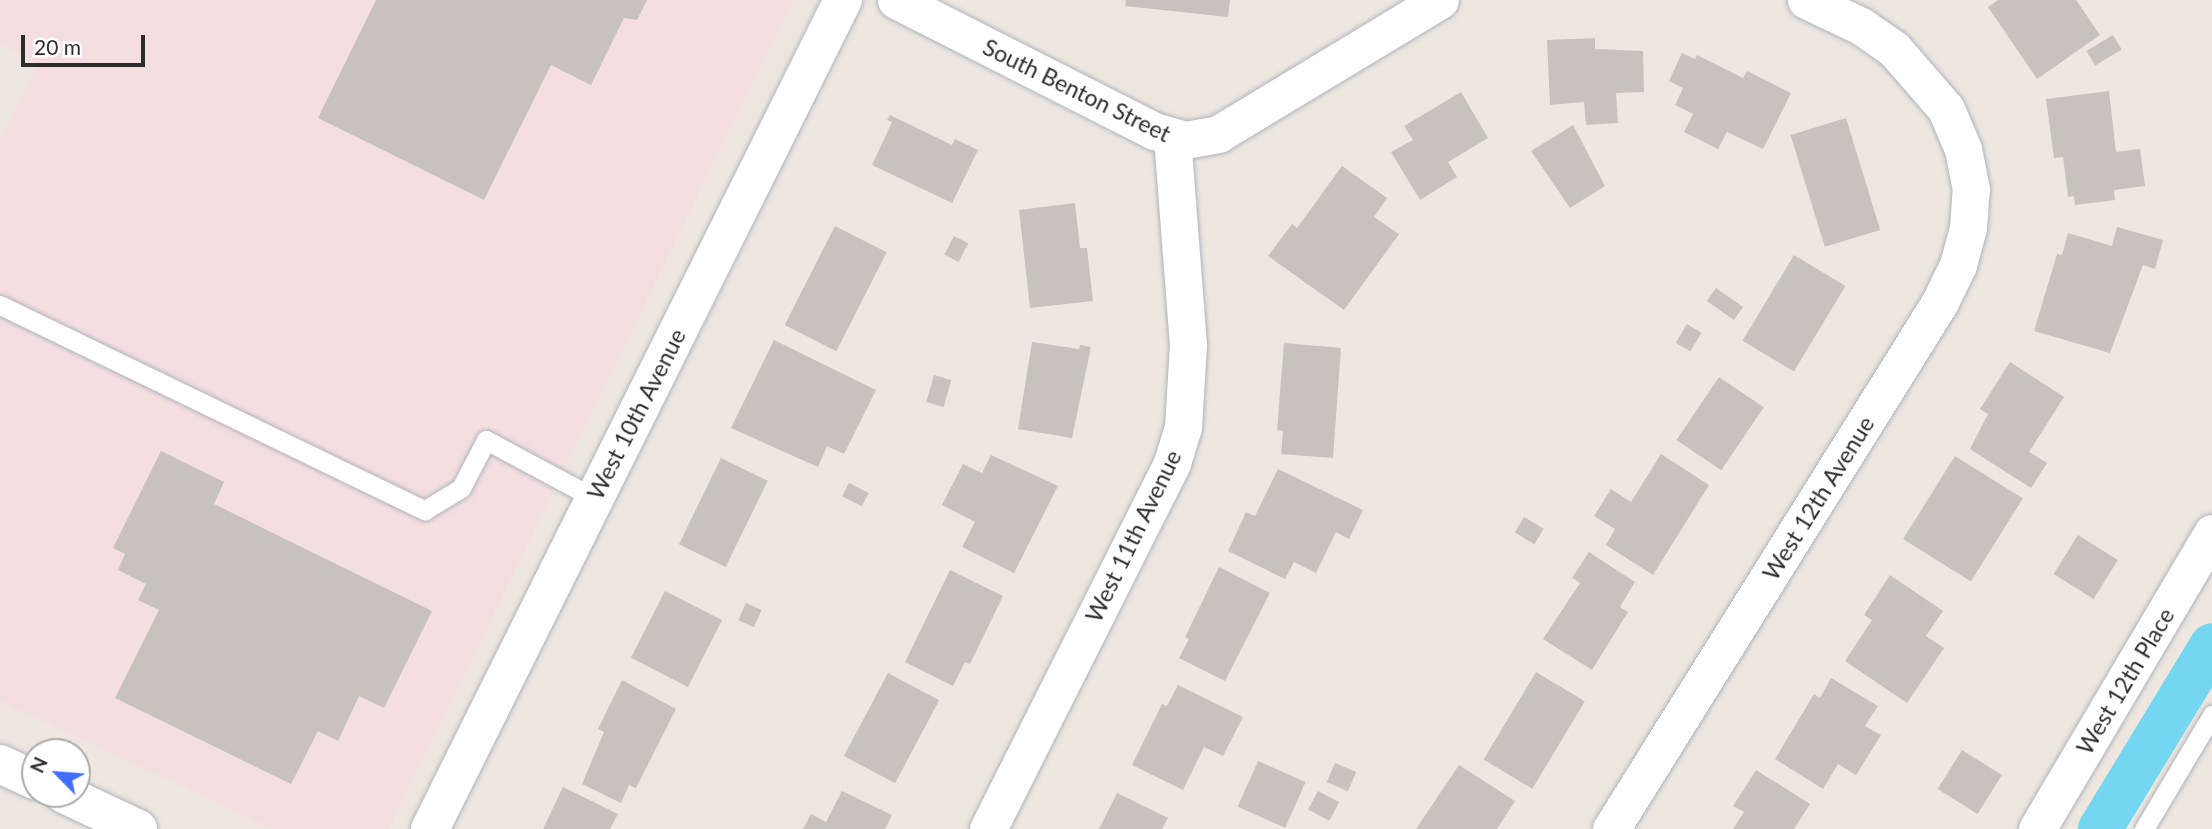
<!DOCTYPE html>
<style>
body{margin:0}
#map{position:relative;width:2212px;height:829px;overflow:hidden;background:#eee7e0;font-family:Lato,sans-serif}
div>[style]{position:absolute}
.medical>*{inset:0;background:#f5dee0}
.canal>*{height:44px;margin:-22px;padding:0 22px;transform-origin:22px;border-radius:22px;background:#74d6f0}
.building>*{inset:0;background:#c7c2bb;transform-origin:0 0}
.roads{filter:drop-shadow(0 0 2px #b0b3bd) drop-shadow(0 0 2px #b0b3bd)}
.service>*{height:19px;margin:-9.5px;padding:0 9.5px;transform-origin:9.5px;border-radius:9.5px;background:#fff}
.minor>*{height:37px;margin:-18.5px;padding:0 18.5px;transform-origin:18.5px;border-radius:18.5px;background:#fff}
.tertiary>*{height:38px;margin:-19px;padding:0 19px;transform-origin:19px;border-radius:19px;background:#fff}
.secondary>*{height:38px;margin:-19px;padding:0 19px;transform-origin:19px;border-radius:19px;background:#fff}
span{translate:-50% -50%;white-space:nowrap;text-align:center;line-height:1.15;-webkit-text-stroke:6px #fff;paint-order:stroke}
.street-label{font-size:23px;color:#2d2d2d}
.north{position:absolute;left:21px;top:738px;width:70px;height:70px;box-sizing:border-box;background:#fff;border:2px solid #ababab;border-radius:50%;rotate:295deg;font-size:19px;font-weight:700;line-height:28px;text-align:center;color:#2d2d2d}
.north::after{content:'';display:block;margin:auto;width:24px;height:32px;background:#416efb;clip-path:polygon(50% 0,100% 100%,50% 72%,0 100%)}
.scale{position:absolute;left:21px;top:35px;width:124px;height:32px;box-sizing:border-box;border:4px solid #2d2d2d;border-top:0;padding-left:9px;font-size:21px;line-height:24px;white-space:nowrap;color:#2d2d2d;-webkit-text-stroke:5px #fff;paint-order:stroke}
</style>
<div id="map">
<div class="medical">
<div style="clip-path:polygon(0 0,793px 0,389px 829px,273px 829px,0 701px,0 141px,38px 63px,0 44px)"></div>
</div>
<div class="canal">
<div style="left:2100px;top:829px;width:215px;rotate:-58.7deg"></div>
</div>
<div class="building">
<div style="clip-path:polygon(376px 0,647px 0,637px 20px,624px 18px,591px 85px,551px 65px,484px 200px,318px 118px)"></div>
<div style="clip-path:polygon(1126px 0,1230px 0,1228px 17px,1125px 6px)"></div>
<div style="clip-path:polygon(1998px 0,2076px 0,2100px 35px,2037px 79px,1988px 7px)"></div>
<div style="left:2113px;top:35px;width:17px;height:31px;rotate:59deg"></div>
<div style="clip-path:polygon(1595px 38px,1595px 49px,1643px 51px,1644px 92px,1616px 93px,1618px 123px,1586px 125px,1584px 102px,1550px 105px,1547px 40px)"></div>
<div style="clip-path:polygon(1682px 53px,1695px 59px,1697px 55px,1743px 78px,1747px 71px,1791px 93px,1763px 149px,1727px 132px,1718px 149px,1684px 132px,1693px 114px,1675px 105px,1683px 88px,1669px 81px)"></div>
<div style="clip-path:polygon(2109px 91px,2116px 152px,2140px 149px,2145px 186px,2114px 190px,2115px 200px,2075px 205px,2074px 196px,2068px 197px,2063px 157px,2054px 158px,2046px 99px)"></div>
<div style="clip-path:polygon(1461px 92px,1488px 138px,1448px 162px,1457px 177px,1420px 200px,1391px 152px,1413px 140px,1404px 126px)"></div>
<div style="clip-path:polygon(890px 115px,952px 145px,955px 139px,978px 150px,952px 203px,872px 165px,892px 122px,887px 120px)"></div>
<div style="left:1846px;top:118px;width:117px;height:58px;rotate:73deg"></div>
<div style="clip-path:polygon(1573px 125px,1605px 186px,1570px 208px,1531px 151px)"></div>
<div style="clip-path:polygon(1342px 166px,1387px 198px,1374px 217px,1399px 234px,1344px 310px,1268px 256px,1292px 224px,1297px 228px)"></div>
<div style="clip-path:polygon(1075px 203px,1080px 248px,1087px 248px,1093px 301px,1030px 308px,1019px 210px)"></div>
<div style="left:835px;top:226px;width:58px;height:111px;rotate:27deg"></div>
<div style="clip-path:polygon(2117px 227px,2163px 240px,2155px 269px,2143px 265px,2110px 353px,2034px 331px,2057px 254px,2062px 255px,2068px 233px,2112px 246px)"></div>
<div style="left:954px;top:236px;width:16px;height:21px;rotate:27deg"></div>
<div style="left:1794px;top:255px;width:60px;height:100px;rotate:31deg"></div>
<div style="left:1716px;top:288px;width:33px;height:16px;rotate:35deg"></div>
<div style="left:1687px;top:324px;width:17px;height:22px;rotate:31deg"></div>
<div style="clip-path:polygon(774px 340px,876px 390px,844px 454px,827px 446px,818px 467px,731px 428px)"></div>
<div style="clip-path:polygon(1032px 342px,1079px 349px,1080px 345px,1091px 347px,1072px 438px,1018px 429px)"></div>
<div style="clip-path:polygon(1284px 343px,1341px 348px,1333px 458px,1281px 454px,1283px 431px,1277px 430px)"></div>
<div style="clip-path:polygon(2010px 362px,2064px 397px,2029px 452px,2047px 463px,2031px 488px,1970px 449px,1988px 414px,1980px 409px)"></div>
<div style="left:934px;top:375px;width:18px;height:28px;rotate:16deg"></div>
<div style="left:1719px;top:377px;width:54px;height:76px;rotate:34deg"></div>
<div style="clip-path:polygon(161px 451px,224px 482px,214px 504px,432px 611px,384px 708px,359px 696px,338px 741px,318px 731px,291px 784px,115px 698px,159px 610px,138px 600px,146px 584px,118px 570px,125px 554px,113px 548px)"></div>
<div style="clip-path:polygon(1661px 454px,1709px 485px,1653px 575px,1606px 545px,1615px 529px,1594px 516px,1611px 489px,1631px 502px)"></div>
<div style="clip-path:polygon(991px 455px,1058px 486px,1014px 573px,962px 547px,975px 522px,942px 505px,963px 464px,982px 473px)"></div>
<div style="left:1955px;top:456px;width:80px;height:98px;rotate:32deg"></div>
<div style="left:721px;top:458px;width:52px;height:96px;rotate:26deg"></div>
<div style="clip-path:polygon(1278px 469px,1363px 510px,1349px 539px,1336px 532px,1316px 573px,1294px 562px,1285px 579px,1228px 551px,1246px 512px,1255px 516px)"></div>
<div style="left:849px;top:483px;width:22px;height:15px;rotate:27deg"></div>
<div style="left:1524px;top:517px;width:23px;height:18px;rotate:31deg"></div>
<div style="left:2078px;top:535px;width:47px;height:46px;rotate:32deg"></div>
<div style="clip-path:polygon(1589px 552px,1635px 582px,1620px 607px,1628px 612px,1592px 670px,1543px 639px,1580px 583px,1572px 578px)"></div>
<div style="clip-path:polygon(1219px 567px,1270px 593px,1225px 681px,1179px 658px,1189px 639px,1185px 637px)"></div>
<div style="clip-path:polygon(950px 570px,1003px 596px,970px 664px,965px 662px,953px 686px,905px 662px)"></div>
<div style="clip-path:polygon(1890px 575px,1943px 611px,1926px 636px,1944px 648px,1907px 703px,1845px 661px,1872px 620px,1864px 615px)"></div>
<div style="left:665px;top:591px;width:64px;height:75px;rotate:27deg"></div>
<div style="left:746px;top:603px;width:17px;height:19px;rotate:24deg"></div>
<div style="left:1536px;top:672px;width:57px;height:102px;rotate:31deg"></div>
<div style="left:888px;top:673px;width:58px;height:94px;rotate:28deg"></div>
<div style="clip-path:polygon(1831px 678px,1878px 706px,1865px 726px,1881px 735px,1856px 775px,1838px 764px,1823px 789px,1775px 759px,1814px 694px,1820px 698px)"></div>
<div style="clip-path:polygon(622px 680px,676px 709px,636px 788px,629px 785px,621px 803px,582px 784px,604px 732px,598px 729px)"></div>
<div style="clip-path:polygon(1178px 685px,1243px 717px,1223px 756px,1204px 747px,1183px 790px,1132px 765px,1162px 704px,1167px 706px)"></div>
<div style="left:1962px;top:750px;width:47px;height:46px;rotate:32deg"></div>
<div style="left:1258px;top:761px;width:52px;height:50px;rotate:24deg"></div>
<div style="left:1335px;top:763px;width:23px;height:21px;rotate:23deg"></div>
<div style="clip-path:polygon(1459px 765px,1515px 801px,1497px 829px,1416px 829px)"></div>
<div style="clip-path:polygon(1756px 770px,1810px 804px,1794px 829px,1733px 829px,1744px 812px,1733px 806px)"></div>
<div style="clip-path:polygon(563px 787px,618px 814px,610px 829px,543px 829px)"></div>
<div style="clip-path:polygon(842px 791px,892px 815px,885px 829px,803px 829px,811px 814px,826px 822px)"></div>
<div style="left:1318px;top:791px;width:24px;height:21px;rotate:28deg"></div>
<div style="clip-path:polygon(1117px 793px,1168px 818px,1162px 829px,1099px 829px)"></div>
</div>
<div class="roads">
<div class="service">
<div style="left:0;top:305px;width:472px;rotate:25.8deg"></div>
<div style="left:425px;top:510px;width:42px;rotate:-31.4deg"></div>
<div style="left:461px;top:488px;width:54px;rotate:-62.5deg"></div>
<div style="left:486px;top:440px;width:123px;rotate:28.2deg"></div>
<div style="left:2144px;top:829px;width:133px;rotate:-59.2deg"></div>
</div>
<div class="minor">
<div style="left:896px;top:0;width:289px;rotate:26.9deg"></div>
<div style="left:1154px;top:131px;width:32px;rotate:16deg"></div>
<div style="left:1185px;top:140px;width:34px;rotate:-10deg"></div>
<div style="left:1218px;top:134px;width:259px;rotate:-31.1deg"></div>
<div style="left:988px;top:829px;width:410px;rotate:-63.3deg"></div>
<div style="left:1172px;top:463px;width:37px;rotate:-73deg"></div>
<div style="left:1183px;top:428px;width:83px;rotate:-86.6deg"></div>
<div style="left:1188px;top:345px;width:208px;rotate:-94.4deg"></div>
<div style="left:1611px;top:829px;width:621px;rotate:-58.02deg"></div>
<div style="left:1940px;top:302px;width:41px;rotate:-64.1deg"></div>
<div style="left:1958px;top:265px;width:38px;rotate:-75deg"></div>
<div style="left:1968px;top:228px;width:39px;rotate:-86deg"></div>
<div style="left:1971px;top:189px;width:41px;rotate:-101.3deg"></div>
<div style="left:1963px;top:149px;width:43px;rotate:-113deg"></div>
<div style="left:1946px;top:109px;width:79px;rotate:-130.9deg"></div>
<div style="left:1894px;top:49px;width:40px;rotate:-145.1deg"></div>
<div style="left:1861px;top:26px;width:61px;rotate:-154.7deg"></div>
<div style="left:2037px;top:829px;width:344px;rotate:-59.4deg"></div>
</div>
<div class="tertiary">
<div style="left:0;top:764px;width:38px;rotate:25deg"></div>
<div style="left:64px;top:794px;width:82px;rotate:25.3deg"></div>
</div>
<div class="secondary">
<div style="left:430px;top:829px;width:926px;rotate:-63.52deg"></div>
</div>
</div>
<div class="street-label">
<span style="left:1077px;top:90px;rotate:26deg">South Benton Street</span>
<span style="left:636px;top:414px;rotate:-63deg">West 10th Avenue</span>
<span style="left:1818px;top:498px;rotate:-58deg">West 12th Avenue</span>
<span style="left:1133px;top:536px;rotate:-64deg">West 11th Avenue</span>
<span style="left:2125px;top:681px;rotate:-59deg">West 12th Place</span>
</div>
<div class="north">N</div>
<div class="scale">20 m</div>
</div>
